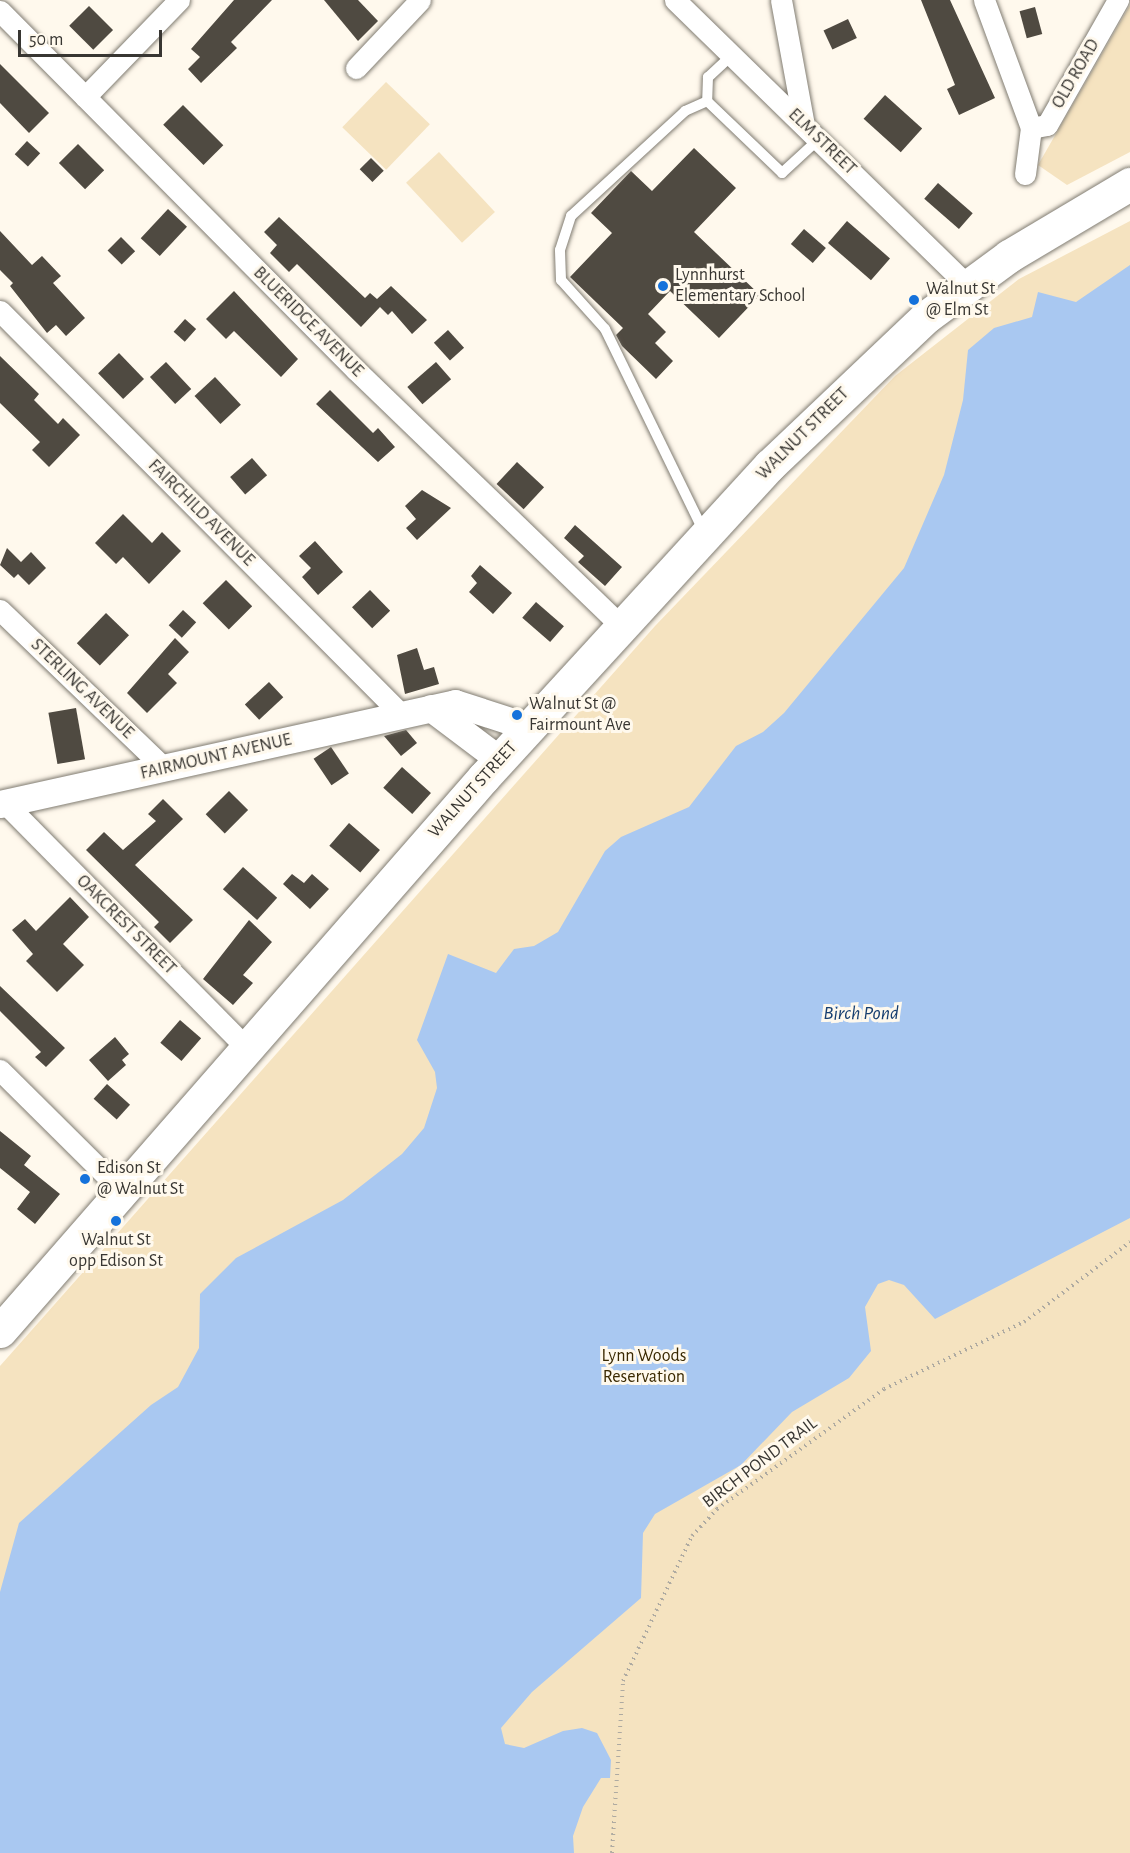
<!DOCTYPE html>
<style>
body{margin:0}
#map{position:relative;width:1130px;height:1853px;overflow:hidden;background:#fff9ed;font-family:"Alegreya Sans",sans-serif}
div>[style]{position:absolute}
.green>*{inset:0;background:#f5e3c0;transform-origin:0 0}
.water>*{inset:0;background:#a9c8f1}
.building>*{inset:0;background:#4f4a41;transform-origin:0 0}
.path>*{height:4px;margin-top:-2px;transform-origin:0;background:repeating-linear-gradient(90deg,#aeaaa1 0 1.5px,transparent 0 6px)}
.roads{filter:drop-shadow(0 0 2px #817c72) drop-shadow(0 0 2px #817c72)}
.service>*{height:10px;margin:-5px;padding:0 5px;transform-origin:5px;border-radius:5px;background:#fff}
.minor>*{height:21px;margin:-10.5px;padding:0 10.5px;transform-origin:10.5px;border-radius:10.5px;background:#fff}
.tertiary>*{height:27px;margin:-13.5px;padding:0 13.5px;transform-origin:13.5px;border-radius:13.5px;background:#fff}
.primary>*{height:33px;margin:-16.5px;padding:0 16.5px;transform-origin:16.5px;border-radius:16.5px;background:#fff}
.dots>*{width:16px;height:16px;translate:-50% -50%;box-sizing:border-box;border:3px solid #fff9ed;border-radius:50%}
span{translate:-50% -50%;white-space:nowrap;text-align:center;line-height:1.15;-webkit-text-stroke:6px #fff9ed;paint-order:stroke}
.street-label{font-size:18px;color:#383632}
.poi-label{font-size:18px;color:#383632}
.left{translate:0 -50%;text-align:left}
.park-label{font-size:18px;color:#3a2902}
.water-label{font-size:20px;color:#163e70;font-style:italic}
.scale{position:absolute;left:18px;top:30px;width:144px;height:27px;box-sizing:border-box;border:3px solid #383632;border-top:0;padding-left:8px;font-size:18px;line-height:21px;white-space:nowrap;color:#383632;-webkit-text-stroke:4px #fff9ed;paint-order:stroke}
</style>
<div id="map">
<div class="green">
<div style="clip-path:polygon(1130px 5px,1130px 152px,1067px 185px,1038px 165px)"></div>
<div style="left:386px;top:82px;width:61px;height:63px;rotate:44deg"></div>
<div style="left:439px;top:152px;width:82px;height:45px;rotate:47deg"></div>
<div style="clip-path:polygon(1130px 221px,1130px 1853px,0 1853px,0 1366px,655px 626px,895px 376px,1019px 279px)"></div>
</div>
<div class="water">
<div style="clip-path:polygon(1130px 265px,1130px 1218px,935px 1319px,904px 1285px,889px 1280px,878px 1284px,865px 1307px,871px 1351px,849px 1378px,792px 1412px,741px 1465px,655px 1514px,643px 1533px,641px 1598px,532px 1692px,501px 1728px,505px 1744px,524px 1748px,563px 1731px,582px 1728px,597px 1733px,611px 1760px,610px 1778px,601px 1778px,583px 1807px,573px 1836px,574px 1853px,0 1853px,0 1592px,19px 1523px,151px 1405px,178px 1387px,199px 1348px,200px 1294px,236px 1258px,343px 1200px,402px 1154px,424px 1128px,437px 1088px,435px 1072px,417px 1040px,448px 954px,496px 973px,514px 949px,534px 946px,558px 932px,605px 851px,621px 837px,689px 807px,736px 746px,763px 732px,784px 713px,904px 568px,944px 475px,963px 400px,968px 350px,994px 328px,1032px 317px,1038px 292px,1076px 302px)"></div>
</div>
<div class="building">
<div style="clip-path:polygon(234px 0,272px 0,231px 42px,237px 48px,201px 83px,188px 69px,200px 57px,191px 49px)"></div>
<div style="clip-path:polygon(324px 0,358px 0,378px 21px,358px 41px)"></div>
<div style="clip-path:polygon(921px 0,950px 0,995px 98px,959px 115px,947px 89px,955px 85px)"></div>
<div style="left:89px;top:6px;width:34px;height:28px;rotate:45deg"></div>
<div style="left:1035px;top:7px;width:28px;height:16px;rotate:75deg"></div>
<div style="left:848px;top:19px;width:21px;height:27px;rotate:65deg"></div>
<div style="clip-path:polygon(0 64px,49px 113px,29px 133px,0 103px)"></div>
<div style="left:885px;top:95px;width:50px;height:32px;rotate:42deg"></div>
<div style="left:183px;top:105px;width:57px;height:28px;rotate:45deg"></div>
<div style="left:27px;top:141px;width:18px;height:18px;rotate:43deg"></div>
<div style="left:78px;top:144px;width:37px;height:27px;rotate:45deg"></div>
<div style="clip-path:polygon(694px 148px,736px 188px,694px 232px,760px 295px,719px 338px,670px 291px,648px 314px,666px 332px,655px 343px,673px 361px,656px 379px,622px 346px,616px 335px,623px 328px,570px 277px,612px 233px,591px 213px,631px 171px,652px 191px)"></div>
<div style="left:371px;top:158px;width:18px;height:16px;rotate:45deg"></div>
<div style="left:938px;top:183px;width:46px;height:21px;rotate:41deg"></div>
<div style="left:168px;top:209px;width:26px;height:40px;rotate:43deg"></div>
<div style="clip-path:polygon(279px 217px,365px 298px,370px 293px,377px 299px,391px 286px,427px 320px,412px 334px,392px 311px,388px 315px,380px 307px,361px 327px,297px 264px,289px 272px,270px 253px,277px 245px,264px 232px)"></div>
<div style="left:847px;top:221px;width:57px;height:29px;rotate:41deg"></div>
<div style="left:804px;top:229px;width:29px;height:20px;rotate:41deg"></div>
<div style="clip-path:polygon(0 231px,32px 265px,42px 256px,61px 276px,53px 283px,85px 318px,66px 336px,56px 325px,47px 333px,10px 286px,13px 283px,0 270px)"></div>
<div style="left:121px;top:237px;width:20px;height:19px;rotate:45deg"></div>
<div style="clip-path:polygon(234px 291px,298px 359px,281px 377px,234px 331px,226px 339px,206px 319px)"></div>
<div style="left:185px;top:319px;width:15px;height:17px;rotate:42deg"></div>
<div style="left:448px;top:330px;width:24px;height:19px;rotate:48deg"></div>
<div style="left:119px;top:353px;width:36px;height:29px;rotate:46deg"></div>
<div style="clip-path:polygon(0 356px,39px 394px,34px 400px,58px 424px,63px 418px,80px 435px,49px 467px,32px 450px,40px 442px,0 403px)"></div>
<div style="left:166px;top:362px;width:37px;height:22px;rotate:47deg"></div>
<div style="left:436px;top:362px;width:23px;height:38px;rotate:49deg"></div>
<div style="left:215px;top:377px;width:38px;height:28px;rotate:47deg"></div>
<div style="clip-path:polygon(330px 390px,373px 433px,378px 428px,395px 447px,378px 462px,316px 404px)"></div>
<div style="left:252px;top:458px;width:23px;height:29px;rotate:49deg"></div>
<div style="left:517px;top:462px;width:37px;height:30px;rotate:43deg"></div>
<div style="clip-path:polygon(422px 490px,451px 508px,417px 540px,406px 528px,416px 519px,405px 506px)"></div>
<div style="clip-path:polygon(123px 514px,152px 543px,162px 532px,181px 551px,149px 584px,123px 557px,116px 564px,95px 543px)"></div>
<div style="clip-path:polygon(575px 525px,622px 567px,605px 586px,578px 562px,584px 556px,564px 538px)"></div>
<div style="clip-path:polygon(315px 541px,343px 572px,318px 595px,302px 577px,311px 568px,299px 556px)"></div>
<div style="clip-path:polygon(7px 548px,21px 562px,31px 552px,46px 568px,29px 585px,18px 574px,14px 578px,0 565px)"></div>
<div style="clip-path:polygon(480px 565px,512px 593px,493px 614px,469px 592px,477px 583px,471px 576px)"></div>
<div style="left:226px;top:580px;width:37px;height:33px;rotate:45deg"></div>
<div style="left:370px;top:590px;width:29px;height:25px;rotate:46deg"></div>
<div style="left:536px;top:602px;width:37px;height:21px;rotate:41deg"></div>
<div style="left:183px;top:610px;width:18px;height:21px;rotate:43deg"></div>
<div style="left:106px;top:613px;width:32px;height:42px;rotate:44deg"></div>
<div style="clip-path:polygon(175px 638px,189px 652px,168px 674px,177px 683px,147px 713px,127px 693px)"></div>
<div style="clip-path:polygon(417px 648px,424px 670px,434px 667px,439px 684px,405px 694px,397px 655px)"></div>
<div style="left:269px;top:682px;width:21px;height:33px;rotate:47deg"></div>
<div style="left:76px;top:708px;width:52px;height:28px;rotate:80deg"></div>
<div style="clip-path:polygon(406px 730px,417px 743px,401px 756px,384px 736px)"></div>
<div style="left:331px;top:747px;width:32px;height:21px;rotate:56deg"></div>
<div style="left:402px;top:767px;width:39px;height:28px;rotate:42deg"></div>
<div style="left:229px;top:791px;width:27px;height:33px;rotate:45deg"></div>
<div style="clip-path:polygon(163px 799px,183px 819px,135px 865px,193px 920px,170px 943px,154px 927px,159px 922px,86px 850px,104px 832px,123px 850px,156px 821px,148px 814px)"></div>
<div style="left:349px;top:823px;width:41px;height:30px;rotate:41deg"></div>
<div style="left:243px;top:867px;width:46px;height:30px;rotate:42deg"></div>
<div style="clip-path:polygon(292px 874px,304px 883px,312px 874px,329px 889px,310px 909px,283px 884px)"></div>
<div style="clip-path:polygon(70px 897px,89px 917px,63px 944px,84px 965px,57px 992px,26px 961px,33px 954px,12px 930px,25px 919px,36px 931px)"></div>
<div style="clip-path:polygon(249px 920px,272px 942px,243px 975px,253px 983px,233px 1005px,203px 979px)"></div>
<div style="clip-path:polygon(0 986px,65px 1048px,46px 1067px,35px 1057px,41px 1052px,0 1011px)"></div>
<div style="left:180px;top:1020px;width:28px;height:30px;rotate:41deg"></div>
<div style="clip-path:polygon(115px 1037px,129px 1054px,122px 1060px,126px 1065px,108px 1081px,89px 1060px)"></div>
<div style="left:107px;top:1084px;width:31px;height:20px;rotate:42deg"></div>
<div style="clip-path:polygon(0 1131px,31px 1156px,24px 1165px,60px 1194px,35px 1224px,17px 1209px,30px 1192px,0 1168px)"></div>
</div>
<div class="path">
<div style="left:612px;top:1853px;width:172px;rotate:-86.3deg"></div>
<div style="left:623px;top:1681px;width:161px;rotate:-64.6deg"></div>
<div style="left:692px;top:1536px;width:37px;rotate:-47deg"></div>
<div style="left:717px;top:1509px;width:206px;rotate:-35.7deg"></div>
<div style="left:884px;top:1389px;width:155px;rotate:-25.6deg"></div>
<div style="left:1024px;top:1322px;width:133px;rotate:-37deg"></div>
</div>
<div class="roads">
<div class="service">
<div style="left:732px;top:55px;width:33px;rotate:137deg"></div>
<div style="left:708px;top:77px;width:24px;rotate:92deg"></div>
<div style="left:707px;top:101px;width:104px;rotate:43.8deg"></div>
<div style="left:782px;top:173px;width:50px;rotate:-42.6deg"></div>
<div style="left:704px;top:532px;width:226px;rotate:-116deg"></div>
<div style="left:605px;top:329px;width:66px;rotate:-131.9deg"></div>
<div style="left:561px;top:280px;width:30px;rotate:-92deg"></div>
<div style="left:560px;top:250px;width:36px;rotate:-72deg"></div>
<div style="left:571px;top:216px;width:155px;rotate:-42.6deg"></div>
<div style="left:685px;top:111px;width:24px;rotate:-24deg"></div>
</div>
<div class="minor">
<div style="left:675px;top:0;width:409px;rotate:44.3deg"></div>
<div style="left:781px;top:0;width:127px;rotate:79.6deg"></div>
<div style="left:984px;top:0;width:136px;rotate:69.8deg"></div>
<div style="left:0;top:11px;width:506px;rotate:45.24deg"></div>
<div style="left:356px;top:370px;width:370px;rotate:44deg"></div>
<div style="left:356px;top:68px;width:93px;rotate:-46.7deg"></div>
<div style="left:85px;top:97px;width:135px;rotate:-45.9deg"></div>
<div style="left:1025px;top:174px;width:46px;rotate:-82.6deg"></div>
<div style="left:1031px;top:128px;width:16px;rotate:-11deg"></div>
<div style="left:1047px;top:125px;width:144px;rotate:-60.4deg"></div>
<div style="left:0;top:311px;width:570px;rotate:45.14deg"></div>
<div style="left:0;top:610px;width:228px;rotate:43.9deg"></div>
<div style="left:5px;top:803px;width:344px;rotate:45.4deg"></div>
<div style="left:0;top:1070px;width:172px;rotate:44.8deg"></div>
</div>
<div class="tertiary">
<div style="left:431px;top:708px;width:86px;rotate:37deg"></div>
<div style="left:0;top:804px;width:466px;rotate:-12.5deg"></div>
<div style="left:455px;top:703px;width:78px;rotate:18deg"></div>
</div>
<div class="primary">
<div style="left:0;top:1331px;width:736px;rotate:-48.86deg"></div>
<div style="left:484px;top:777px;width:423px;rotate:-47.5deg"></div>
<div style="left:770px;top:465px;width:215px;rotate:-43.5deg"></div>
<div style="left:926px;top:317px;width:103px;rotate:-36.3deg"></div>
<div style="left:1009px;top:256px;width:141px;rotate:-30.8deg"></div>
</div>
</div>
<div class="dots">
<div style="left:663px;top:286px;background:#1572db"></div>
<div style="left:914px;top:300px;background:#1572db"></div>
<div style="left:517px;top:715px;background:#1572db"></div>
<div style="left:85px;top:1179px;background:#1572db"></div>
<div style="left:116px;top:1221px;background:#1572db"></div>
</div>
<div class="street-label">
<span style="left:1076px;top:74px;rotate:-60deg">OLD ROAD</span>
<span style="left:822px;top:142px;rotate:44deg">ELM STREET</span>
<span style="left:308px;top:322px;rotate:45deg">BLUERIDGE AVENUE</span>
<span style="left:803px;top:434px;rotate:-45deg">WALNUT STREET</span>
<span style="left:201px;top:513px;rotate:45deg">FAIRCHILD AVENUE</span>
<span style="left:82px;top:689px;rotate:44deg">STERLING AVENUE</span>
<span style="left:216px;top:757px;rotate:-13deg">FAIRMOUNT AVENUE</span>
<span style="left:473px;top:790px;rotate:-48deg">WALNUT STREET</span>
<span style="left:126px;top:925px;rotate:45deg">OAKCREST STREET</span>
<span style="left:760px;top:1463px;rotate:-37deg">BIRCH POND TRAIL</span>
</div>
<div class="poi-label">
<span class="left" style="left:675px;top:286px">Lynnhurst<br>Elementary School</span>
<span class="left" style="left:926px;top:300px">Walnut St<br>@ Elm St</span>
<span class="left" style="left:529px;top:715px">Walnut St @<br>Fairmount Ave</span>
<span class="left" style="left:97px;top:1179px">Edison St<br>@ Walnut St</span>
<span style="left:116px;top:1251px">Walnut St<br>opp Edison St</span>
</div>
<div class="park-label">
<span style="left:644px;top:1367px">Lynn Woods<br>Reservation</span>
</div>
<div class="water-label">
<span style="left:861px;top:1013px">Birch Pond</span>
</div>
<div class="scale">50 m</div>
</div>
